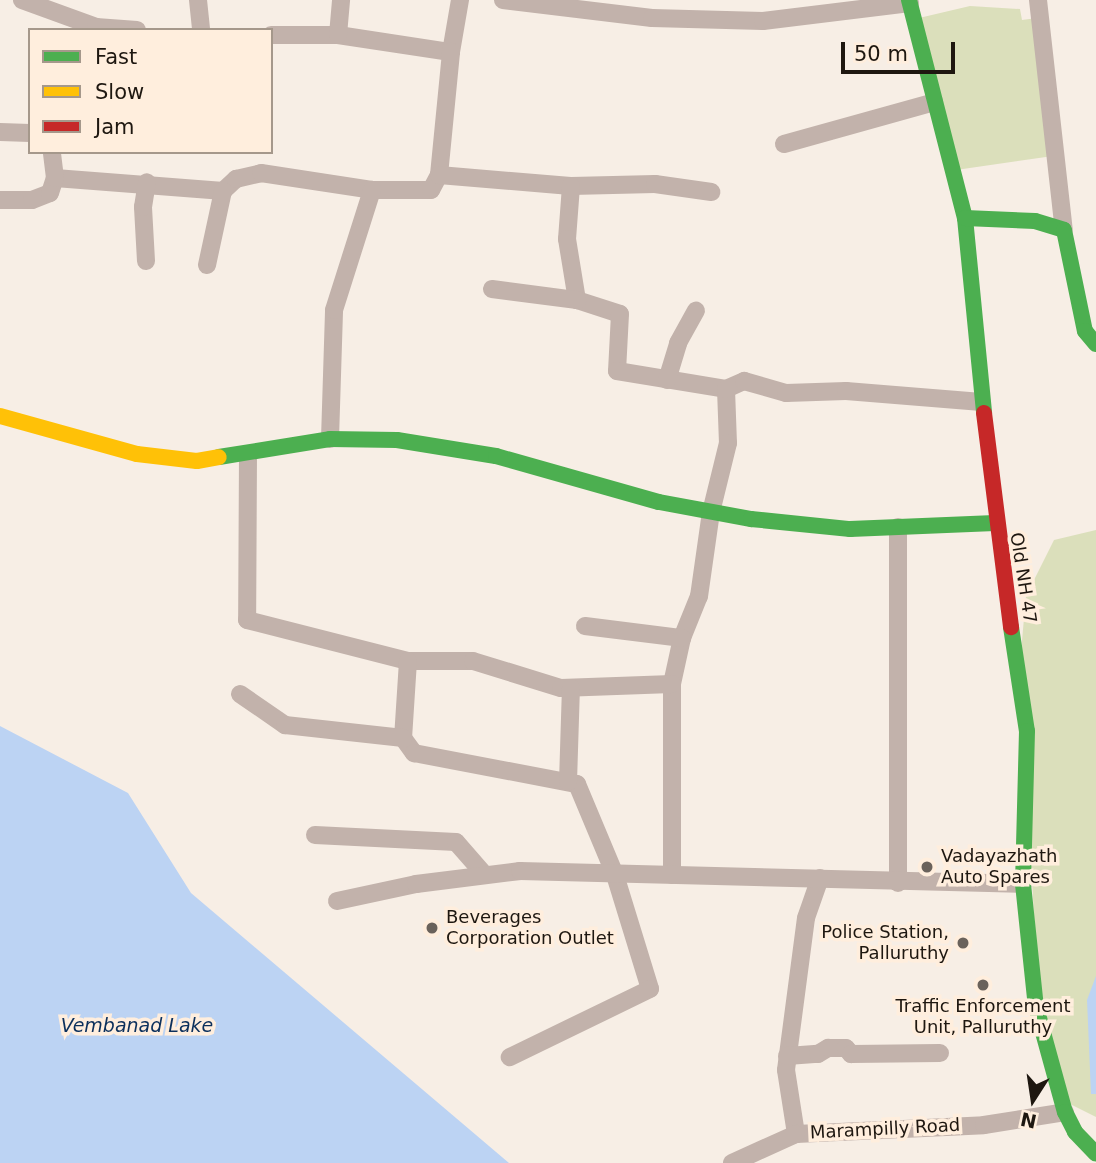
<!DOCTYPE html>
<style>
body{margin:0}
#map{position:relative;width:1096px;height:1163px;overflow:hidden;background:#f7eee5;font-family:"DejaVu Sans",sans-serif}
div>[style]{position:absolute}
.green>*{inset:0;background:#dbdfbb}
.water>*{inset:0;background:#bcd3f3}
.street>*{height:18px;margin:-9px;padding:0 9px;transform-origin:9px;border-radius:9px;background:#c2b2ab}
.fast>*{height:16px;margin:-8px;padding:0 8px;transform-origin:8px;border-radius:8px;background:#4caf50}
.slow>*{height:16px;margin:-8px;padding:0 8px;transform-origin:8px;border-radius:8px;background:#ffc107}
.jam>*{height:16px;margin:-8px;padding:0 8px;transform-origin:8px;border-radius:8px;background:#c62828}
.dots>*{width:19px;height:19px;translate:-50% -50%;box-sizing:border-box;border:4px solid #fed;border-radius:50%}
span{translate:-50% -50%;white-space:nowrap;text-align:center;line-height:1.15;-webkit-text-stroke:7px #fed;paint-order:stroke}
.street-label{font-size:18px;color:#1e1710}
.poi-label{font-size:18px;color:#1e1710}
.left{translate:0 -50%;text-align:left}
.right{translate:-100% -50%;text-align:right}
.water-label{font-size:19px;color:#0c305c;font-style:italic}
.legend{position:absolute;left:28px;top:28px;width:245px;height:126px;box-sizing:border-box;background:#fed;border:2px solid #a5988b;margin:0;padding:9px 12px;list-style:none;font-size:21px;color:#1e1710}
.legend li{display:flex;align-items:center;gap:14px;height:35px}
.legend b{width:35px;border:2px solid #a5988b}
.north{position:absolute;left:998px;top:1065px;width:70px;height:70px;-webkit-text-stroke:5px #fed;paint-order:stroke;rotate:192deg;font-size:19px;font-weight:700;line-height:28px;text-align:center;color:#1e1710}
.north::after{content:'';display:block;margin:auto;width:24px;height:32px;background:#1e1710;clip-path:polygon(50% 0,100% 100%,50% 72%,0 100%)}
.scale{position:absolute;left:841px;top:42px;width:114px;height:32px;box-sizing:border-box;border:4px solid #1e1710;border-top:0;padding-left:9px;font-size:21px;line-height:24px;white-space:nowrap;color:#1e1710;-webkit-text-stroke:5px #fed;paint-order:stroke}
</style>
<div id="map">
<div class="green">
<div style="clip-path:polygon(970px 6px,1020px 9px,1022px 20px,1037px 18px,1060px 155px,956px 170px,919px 18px)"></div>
<div style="clip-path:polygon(1096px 530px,1096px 1117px,1068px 1103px,1038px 988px,1020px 663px,1026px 596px,1054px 540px)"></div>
</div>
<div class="water">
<div style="clip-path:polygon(0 726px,128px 793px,191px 893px,509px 1163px,0 1163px)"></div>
<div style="clip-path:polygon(1096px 976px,1096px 1094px,1091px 1094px,1087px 1000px)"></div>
</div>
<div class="street">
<div style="left:22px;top:0;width:79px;rotate:20deg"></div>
<div style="left:96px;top:27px;width:41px;rotate:4.2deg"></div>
<div style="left:198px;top:0;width:30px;rotate:84deg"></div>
<div style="left:503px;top:0;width:150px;rotate:6.9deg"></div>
<div style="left:652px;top:18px;width:111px;rotate:1.5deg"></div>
<div style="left:763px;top:21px;width:148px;rotate:-7deg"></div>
<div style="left:1038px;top:0;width:231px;rotate:83.6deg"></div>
<div style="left:271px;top:35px;width:67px"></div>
<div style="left:338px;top:35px;width:114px;rotate:8.6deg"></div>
<div style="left:451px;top:52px;width:53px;rotate:-80.2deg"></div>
<div style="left:338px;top:35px;width:35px;rotate:-85deg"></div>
<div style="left:0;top:132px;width:30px;rotate:2deg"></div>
<div style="left:784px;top:144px;width:156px;rotate:-15.6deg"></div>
<div style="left:439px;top:175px;width:124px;rotate:-84.4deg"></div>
<div style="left:55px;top:178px;width:169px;rotate:4.4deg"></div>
<div style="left:223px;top:191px;width:18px;rotate:-43deg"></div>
<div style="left:236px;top:179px;width:26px;rotate:-13deg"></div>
<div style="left:261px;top:173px;width:112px;rotate:8.7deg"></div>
<div style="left:372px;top:190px;width:59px"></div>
<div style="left:431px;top:190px;width:17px;rotate:-62deg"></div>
<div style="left:439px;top:175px;width:132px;rotate:4.8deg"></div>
<div style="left:571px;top:186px;width:84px;rotate:-1.4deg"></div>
<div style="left:655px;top:184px;width:57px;rotate:8.1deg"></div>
<div style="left:571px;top:186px;width:53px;rotate:94.3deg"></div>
<div style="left:567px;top:239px;width:62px;rotate:80.7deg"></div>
<div style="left:577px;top:300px;width:45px;rotate:18deg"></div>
<div style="left:620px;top:314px;width:57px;rotate:93deg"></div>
<div style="left:617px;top:371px;width:110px;rotate:9.4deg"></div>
<div style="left:726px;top:389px;width:54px;rotate:87.9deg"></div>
<div style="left:728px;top:443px;width:71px;rotate:103.8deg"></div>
<div style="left:711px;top:512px;width:85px;rotate:98.1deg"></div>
<div style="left:699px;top:596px;width:45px;rotate:112deg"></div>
<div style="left:682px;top:638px;width:47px;rotate:102.3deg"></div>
<div style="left:672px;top:684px;width:191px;rotate:90deg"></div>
<div style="left:0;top:200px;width:32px"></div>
<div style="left:32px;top:200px;width:19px;rotate:-21deg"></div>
<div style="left:50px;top:193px;width:16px;rotate:-72deg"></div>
<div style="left:55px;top:178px;width:26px;rotate:-97deg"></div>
<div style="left:146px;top:261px;width:54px;rotate:-93.2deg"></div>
<div style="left:143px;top:207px;width:25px;rotate:-81deg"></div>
<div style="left:207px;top:265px;width:76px;rotate:-77.8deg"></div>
<div style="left:492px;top:289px;width:86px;rotate:7.4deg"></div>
<div style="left:667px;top:380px;width:39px;rotate:-73deg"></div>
<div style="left:678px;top:343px;width:37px;rotate:-61deg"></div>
<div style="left:726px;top:389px;width:20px;rotate:-24deg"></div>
<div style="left:744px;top:381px;width:44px;rotate:15.9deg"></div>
<div style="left:786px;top:393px;width:60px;rotate:-1.9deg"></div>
<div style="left:846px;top:391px;width:136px;rotate:4.6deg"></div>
<div style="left:330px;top:439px;width:129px;rotate:-88.2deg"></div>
<div style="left:334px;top:310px;width:126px;rotate:-72.4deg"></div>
<div style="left:248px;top:454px;width:166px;rotate:90.3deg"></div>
<div style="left:247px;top:620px;width:166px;rotate:14.3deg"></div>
<div style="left:408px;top:661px;width:65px"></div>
<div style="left:473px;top:661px;width:92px;rotate:17.1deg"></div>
<div style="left:561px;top:688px;width:111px;rotate:-2.1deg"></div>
<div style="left:585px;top:626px;width:98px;rotate:7.1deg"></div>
<div style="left:408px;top:661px;width:77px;rotate:93.7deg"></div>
<div style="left:403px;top:738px;width:19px;rotate:54deg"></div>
<div style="left:414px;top:753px;width:166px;rotate:10.8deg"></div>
<div style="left:577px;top:784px;width:99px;rotate:67.3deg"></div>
<div style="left:615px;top:875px;width:119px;rotate:72.9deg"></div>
<div style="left:650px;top:989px;width:156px;rotate:154.1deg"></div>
<div style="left:240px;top:694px;width:55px;rotate:34.6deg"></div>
<div style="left:285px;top:725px;width:119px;rotate:6.3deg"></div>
<div style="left:568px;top:782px;width:94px;rotate:-88.2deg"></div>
<div style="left:315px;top:835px;width:141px;rotate:2.8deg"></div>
<div style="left:456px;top:842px;width:43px;rotate:48.8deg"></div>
<div style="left:820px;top:878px;width:42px;rotate:109.3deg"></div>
<div style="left:806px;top:918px;width:153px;rotate:97.5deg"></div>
<div style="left:786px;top:1070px;width:65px;rotate:81.1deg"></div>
<div style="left:796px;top:1134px;width:188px;rotate:-2.7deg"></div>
<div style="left:984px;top:1125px;width:82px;rotate:-9.1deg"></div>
<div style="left:898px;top:883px;width:356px;rotate:-90deg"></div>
<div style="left:337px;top:901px;width:81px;rotate:-12.1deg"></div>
<div style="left:416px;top:884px;width:105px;rotate:-7.1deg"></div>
<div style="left:520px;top:871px;width:503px;rotate:1.48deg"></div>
<div style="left:787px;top:1056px;width:31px;rotate:-4deg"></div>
<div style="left:818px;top:1054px;width:12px;rotate:-31deg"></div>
<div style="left:828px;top:1048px;width:18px"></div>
<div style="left:846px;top:1048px;width:8px;rotate:50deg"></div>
<div style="left:851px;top:1054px;width:89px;rotate:-0.6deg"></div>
<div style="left:732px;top:1163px;width:70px;rotate:-24.4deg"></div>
</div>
<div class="fast">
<div style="left:909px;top:0;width:225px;rotate:75.6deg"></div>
<div style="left:965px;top:218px;width:196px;rotate:84.4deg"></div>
<div style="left:965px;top:218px;width:70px;rotate:2.5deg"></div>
<div style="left:1035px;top:221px;width:30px;rotate:17deg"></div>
<div style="left:1064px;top:230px;width:103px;rotate:78.3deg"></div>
<div style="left:1085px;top:331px;width:17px;rotate:50deg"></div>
<div style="left:219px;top:457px;width:112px;rotate:-9.2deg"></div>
<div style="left:330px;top:439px;width:67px;rotate:0.9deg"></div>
<div style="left:397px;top:440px;width:100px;rotate:9.2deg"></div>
<div style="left:496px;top:456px;width:169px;rotate:15.8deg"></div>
<div style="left:659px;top:502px;width:94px;rotate:10.5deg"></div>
<div style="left:751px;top:519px;width:100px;rotate:5.8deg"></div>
<div style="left:850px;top:529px;width:145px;rotate:-2.4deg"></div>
<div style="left:1011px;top:627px;width:105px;rotate:81.3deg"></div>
<div style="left:1027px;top:731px;width:153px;rotate:91.5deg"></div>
<div style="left:1023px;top:884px;width:124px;rotate:84deg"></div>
<div style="left:1036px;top:1007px;width:109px;rotate:74.6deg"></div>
<div style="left:1065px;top:1112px;width:22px;rotate:63deg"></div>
<div style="left:1075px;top:1132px;width:30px;rotate:46deg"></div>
</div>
<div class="slow">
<div style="left:0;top:416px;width:142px;rotate:15.5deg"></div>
<div style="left:137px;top:454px;width:60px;rotate:6.7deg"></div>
<div style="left:197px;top:461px;width:22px;rotate:-10deg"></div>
</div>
<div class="jam">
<div style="left:984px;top:413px;width:216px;rotate:82.8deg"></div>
</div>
<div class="dots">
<div style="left:927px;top:867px;background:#6a625b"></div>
<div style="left:432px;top:928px;background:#6a625b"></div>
<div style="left:963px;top:943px;background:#6a625b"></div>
<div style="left:983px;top:985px;background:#6a625b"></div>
</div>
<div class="street-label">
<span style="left:1023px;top:578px;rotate:81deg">Old NH 47</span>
<span style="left:885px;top:1129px;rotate:-3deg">Marampilly Road</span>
</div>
<div class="poi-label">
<span class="left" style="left:941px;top:867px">Vadayazhath<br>Auto Spares</span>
<span class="left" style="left:446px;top:928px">Beverages<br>Corporation Outlet</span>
<span class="right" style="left:949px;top:943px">Police Station,<br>Palluruthy</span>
<span style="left:983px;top:1017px">Traffic Enforcement<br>Unit, Palluruthy</span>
</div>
<div class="water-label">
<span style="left:137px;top:1026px">Vembanad Lake</span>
</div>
<ul class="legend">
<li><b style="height:9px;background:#4caf50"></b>Fast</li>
<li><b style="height:9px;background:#ffc107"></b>Slow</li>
<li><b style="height:9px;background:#c62828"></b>Jam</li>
</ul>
<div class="north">N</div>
<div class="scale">50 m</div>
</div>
